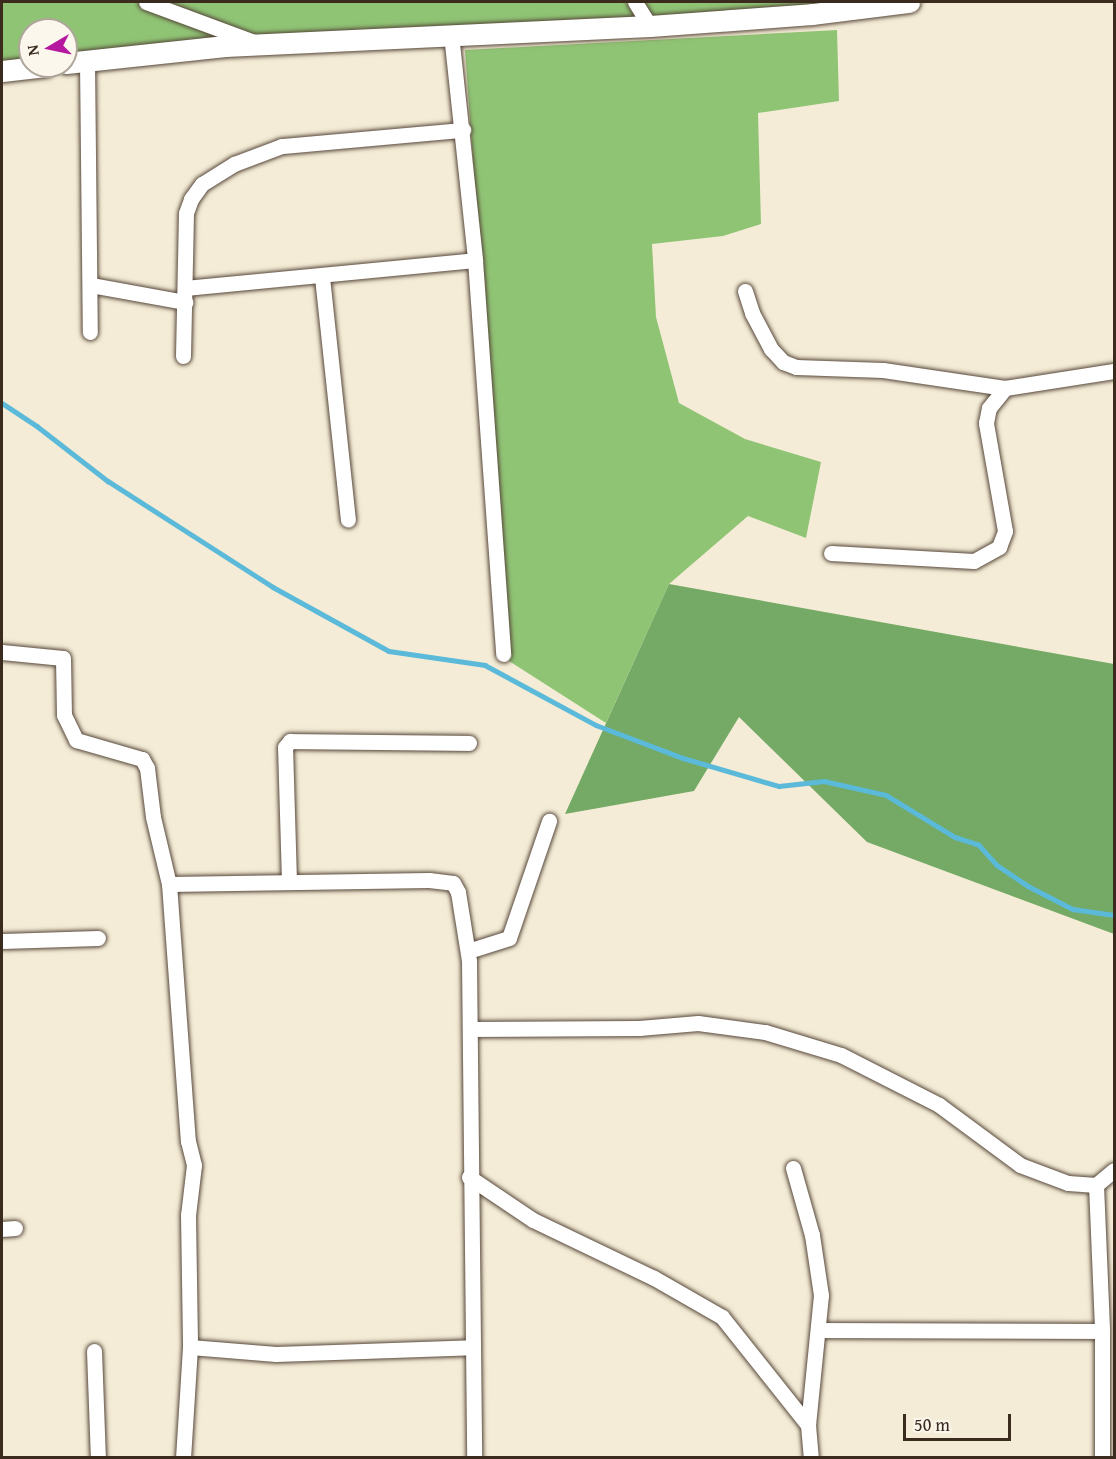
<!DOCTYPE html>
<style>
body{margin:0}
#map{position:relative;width:1116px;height:1459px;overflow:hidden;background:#f4ecd6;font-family:"Gentium Book Plus",serif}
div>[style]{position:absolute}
.green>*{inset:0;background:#90c475}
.forest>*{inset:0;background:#74aa66}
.stream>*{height:4.5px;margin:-2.25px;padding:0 2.25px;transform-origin:2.25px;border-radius:2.25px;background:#5bb9d9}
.roads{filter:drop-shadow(0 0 2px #57473a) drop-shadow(0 0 2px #57473a)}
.street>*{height:15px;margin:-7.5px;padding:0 7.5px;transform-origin:7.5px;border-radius:7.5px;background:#fff}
.secondary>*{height:21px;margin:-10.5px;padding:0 10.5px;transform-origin:10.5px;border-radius:10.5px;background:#fff}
span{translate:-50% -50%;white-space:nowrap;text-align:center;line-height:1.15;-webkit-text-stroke:4.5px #fbf7ec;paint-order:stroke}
.frame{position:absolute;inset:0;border:3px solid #3b2a1e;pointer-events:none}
.north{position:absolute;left:18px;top:18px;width:60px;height:60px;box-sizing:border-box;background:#fbf7ec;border:2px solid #aea59a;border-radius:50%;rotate:261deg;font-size:16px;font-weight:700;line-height:24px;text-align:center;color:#3b2a1e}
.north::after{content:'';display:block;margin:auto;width:21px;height:27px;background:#b5179e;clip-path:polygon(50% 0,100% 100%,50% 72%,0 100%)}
.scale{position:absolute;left:903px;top:1414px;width:108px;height:27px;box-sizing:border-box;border:3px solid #3b2a1e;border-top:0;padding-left:8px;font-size:18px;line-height:21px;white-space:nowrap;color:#3b2a1e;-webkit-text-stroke:4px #fbf7ec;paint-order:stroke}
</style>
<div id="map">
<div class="green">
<div style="clip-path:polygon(evenodd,2px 2px,875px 2px,2px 76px,2px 2px,30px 30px,66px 30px,66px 66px,30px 66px,30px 30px)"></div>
<div style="clip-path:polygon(837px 30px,839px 101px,758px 113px,761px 224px,723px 236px,652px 244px,656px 317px,679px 403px,745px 439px,821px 462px,806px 538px,748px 516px,669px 584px,606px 723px,509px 661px,465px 50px)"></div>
</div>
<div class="forest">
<div style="clip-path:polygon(669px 584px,1114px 664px,1114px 934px,867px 842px,739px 717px,694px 791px,565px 814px)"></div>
</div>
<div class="stream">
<div style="left:2px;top:403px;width:42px;rotate:33.3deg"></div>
<div style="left:37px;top:426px;width:90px;rotate:37.8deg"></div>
<div style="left:108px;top:481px;width:196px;rotate:32.7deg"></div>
<div style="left:273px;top:587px;width:132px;rotate:28.9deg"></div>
<div style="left:389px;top:651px;width:97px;rotate:8.3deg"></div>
<div style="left:485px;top:665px;width:126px;rotate:28.4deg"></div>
<div style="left:596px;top:725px;width:93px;rotate:20.8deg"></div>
<div style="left:683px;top:758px;width:100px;rotate:16.3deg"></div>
<div style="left:779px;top:786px;width:45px;rotate:-6.3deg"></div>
<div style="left:824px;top:781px;width:64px;rotate:12.7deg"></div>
<div style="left:886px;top:795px;width:81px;rotate:31.3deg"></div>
<div style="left:955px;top:837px;width:25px;rotate:18deg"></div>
<div style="left:979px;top:845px;width:27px;rotate:48deg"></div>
<div style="left:997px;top:865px;width:37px;rotate:34deg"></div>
<div style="left:1028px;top:886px;width:51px;rotate:27.1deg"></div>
<div style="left:1073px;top:909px;width:41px;rotate:8.3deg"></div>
</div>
<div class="roads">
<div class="street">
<div style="left:146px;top:2px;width:115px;rotate:20.3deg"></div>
<div style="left:635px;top:2px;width:28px;rotate:58deg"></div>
<div style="left:451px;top:34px;width:227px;rotate:83.9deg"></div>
<div style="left:475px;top:260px;width:395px;rotate:85.9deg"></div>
<div style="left:87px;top:61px;width:271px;rotate:89.4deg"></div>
<div style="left:322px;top:277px;width:244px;rotate:83.9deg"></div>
<div style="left:91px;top:285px;width:96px;rotate:10.3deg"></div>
<div style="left:185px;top:288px;width:291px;rotate:-5.5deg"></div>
<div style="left:745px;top:291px;width:23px;rotate:72deg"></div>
<div style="left:752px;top:313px;width:41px;rotate:62.2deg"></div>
<div style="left:771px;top:349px;width:18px;rotate:47deg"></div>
<div style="left:783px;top:362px;width:14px;rotate:21deg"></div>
<div style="left:796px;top:367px;width:87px;rotate:2deg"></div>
<div style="left:883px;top:370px;width:123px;rotate:8.4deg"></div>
<div style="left:1005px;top:388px;width:110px;rotate:-8.9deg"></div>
<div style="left:183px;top:356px;width:143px;rotate:-88.8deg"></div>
<div style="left:186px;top:213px;width:15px;rotate:-70deg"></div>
<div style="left:191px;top:199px;width:19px;rotate:-54deg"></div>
<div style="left:202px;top:184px;width:38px;rotate:-32deg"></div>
<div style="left:234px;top:164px;width:51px;rotate:-20.6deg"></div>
<div style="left:282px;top:146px;width:182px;rotate:-5.1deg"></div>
<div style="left:831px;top:553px;width:143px;rotate:3.2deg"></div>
<div style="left:974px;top:561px;width:29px;rotate:-29deg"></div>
<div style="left:999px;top:547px;width:17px;rotate:-69deg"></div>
<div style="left:1005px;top:531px;width:110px;rotate:-100deg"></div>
<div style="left:986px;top:423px;width:15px;rotate:-79deg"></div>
<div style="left:989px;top:408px;width:26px;rotate:-51deg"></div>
<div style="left:2px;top:652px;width:61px;rotate:5.6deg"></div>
<div style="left:63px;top:658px;width:57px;rotate:89deg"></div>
<div style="left:64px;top:715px;width:28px;rotate:64deg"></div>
<div style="left:76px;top:740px;width:69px;rotate:16.1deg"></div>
<div style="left:142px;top:759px;width:10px;rotate:61deg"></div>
<div style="left:147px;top:768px;width:49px;rotate:83deg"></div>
<div style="left:153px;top:817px;width:69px;rotate:76.6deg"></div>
<div style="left:169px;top:884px;width:258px;rotate:85.8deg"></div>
<div style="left:188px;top:1141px;width:25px;rotate:76deg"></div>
<div style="left:194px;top:1165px;width:50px;rotate:96.8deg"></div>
<div style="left:188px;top:1215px;width:132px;rotate:89.1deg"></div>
<div style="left:190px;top:1347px;width:111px;rotate:93.6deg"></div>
<div style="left:289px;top:881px;width:134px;rotate:-91.7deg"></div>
<div style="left:285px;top:747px;width:8px;rotate:-50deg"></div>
<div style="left:290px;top:741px;width:179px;rotate:0.6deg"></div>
<div style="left:169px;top:884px;width:260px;rotate:-0.9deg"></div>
<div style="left:429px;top:880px;width:24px;rotate:7deg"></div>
<div style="left:453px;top:883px;width:10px;rotate:61deg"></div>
<div style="left:458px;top:892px;width:70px;rotate:80.9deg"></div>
<div style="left:469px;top:961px;width:497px;rotate:89.4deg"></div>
<div style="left:2px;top:941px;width:96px;rotate:-1.8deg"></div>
<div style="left:468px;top:951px;width:43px;rotate:-17.6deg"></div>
<div style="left:509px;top:938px;width:124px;rotate:-71.1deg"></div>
<div style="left:471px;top:1029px;width:168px;rotate:-0.3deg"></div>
<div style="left:639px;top:1028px;width:59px;rotate:-4.8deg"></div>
<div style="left:698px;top:1023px;width:68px;rotate:7.7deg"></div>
<div style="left:765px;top:1032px;width:79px;rotate:16.8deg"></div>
<div style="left:841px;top:1055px;width:110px;rotate:27deg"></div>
<div style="left:939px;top:1105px;width:101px;rotate:36.5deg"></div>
<div style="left:1020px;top:1165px;width:51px;rotate:20.6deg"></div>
<div style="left:1068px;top:1183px;width:28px;rotate:4deg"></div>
<div style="left:1096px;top:1185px;width:23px;rotate:-40deg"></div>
<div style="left:793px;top:1168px;width:70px;rotate:74.2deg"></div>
<div style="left:812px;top:1235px;width:61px;rotate:81.5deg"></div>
<div style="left:821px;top:1295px;width:131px;rotate:95.7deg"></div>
<div style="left:808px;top:1425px;width:33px;rotate:85deg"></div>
<div style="left:469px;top:1177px;width:77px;rotate:33.9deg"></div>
<div style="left:533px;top:1220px;width:134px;rotate:25.6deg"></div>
<div style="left:654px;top:1278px;width:78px;rotate:29.8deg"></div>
<div style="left:722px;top:1317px;width:138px;rotate:51.5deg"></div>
<div style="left:1096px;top:1185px;width:146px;rotate:87.6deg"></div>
<div style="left:1102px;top:1331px;width:127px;rotate:90deg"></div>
<div style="left:2px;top:1229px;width:13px;rotate:-4deg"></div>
<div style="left:820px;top:1330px;width:282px;rotate:0.2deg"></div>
<div style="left:190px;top:1347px;width:86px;rotate:4.7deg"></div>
<div style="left:276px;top:1354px;width:196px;rotate:-2deg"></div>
<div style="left:94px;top:1351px;width:107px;rotate:87.9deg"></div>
</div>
<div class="secondary">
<div style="left:66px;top:63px;width:160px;rotate:-6.1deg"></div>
<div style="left:225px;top:46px;width:425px;rotate:-2.7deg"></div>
<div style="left:650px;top:26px;width:162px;rotate:-4.2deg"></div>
<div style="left:812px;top:14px;width:98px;rotate:-7.1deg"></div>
<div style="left:2px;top:71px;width:44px;rotate:-6.5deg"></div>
</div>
</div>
<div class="frame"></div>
<div class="north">N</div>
<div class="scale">50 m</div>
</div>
